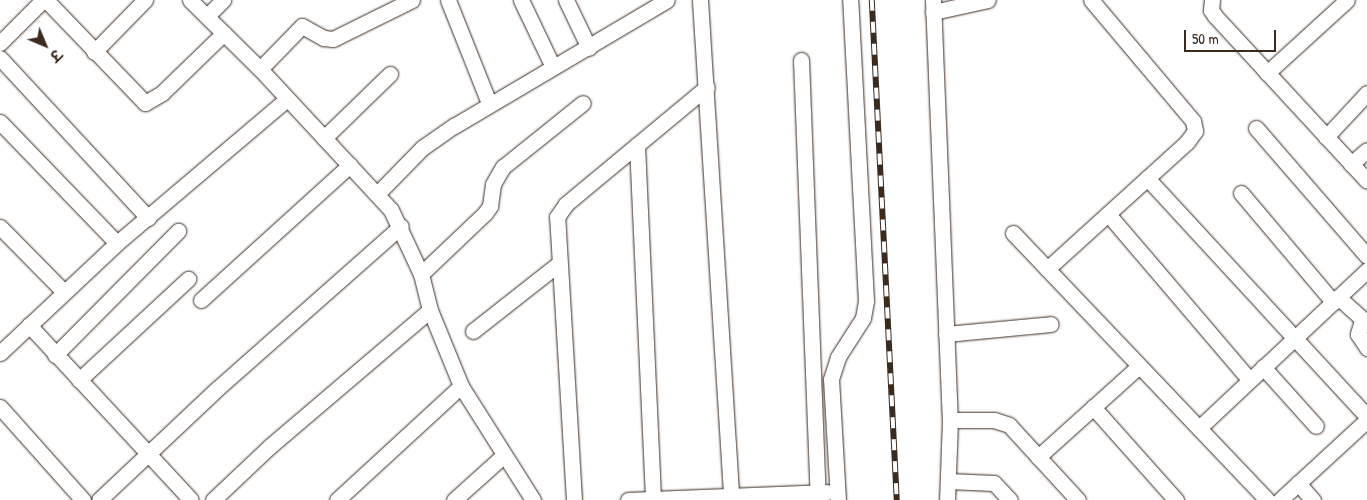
<!DOCTYPE html>
<meta charset="utf-8">
<style>
body{margin:0}
#map{position:relative;width:1367px;height:500px;overflow:hidden;background:#fff;font-family:"Patrick Hand","Playpen Sans Deva",sans-serif}
div>[style]{position:absolute}
.roads{filter:drop-shadow(0 0 1px #3b2a1e) drop-shadow(0 0 1px #3b2a1e)}
.minor>*{height:15px;margin:-7.5px;padding:0 7.5px;transform-origin:7.5px;border-radius:7.5px;background:#fff}
.rail>*{height:5.5px;margin-top:-2.75px;transform-origin:0;background:repeating-linear-gradient(90deg,#fff 0 11px,#3b2a1e 0 22px);box-sizing:border-box;border-block:1px solid #3b2a1e}
span{translate:-50% -50%;white-space:nowrap;text-align:center;line-height:1.15;-webkit-text-stroke:4px #fff;paint-order:stroke}
.north{position:absolute;left:20px;top:20px;width:50px;height:50px;-webkit-text-stroke:4px #fff;paint-order:stroke;rotate:135deg;font-size:14px;font-weight:700;line-height:20px;text-align:center;color:#3b2a1e}
.north::after{content:'';display:block;margin:auto;width:18px;height:22px;background:#3b2a1e;clip-path:polygon(50% 0,100% 100%,50% 72%,0 100%)}
.scale{position:absolute;left:1184px;top:30px;width:92px;height:22px;box-sizing:border-box;border:2px solid #3b2a1e;border-top:0;padding-left:6px;font-size:15px;line-height:18px;white-space:nowrap;color:#3b2a1e;-webkit-text-stroke:4px #fff;paint-order:stroke}
</style>
<div id="map">
<div class="roads">
<div class="minor">
<div style="left:46px;top:0;width:143px;rotate:46.1deg"></div>
<div style="left:145px;top:103px;width:20px;rotate:-30deg"></div>
<div style="left:162px;top:93px;width:86px;rotate:-44.1deg"></div>
<div style="left:190px;top:0;width:98px;rotate:44.6deg"></div>
<div style="left:260px;top:69px;width:192px;rotate:47.1deg"></div>
<div style="left:391px;top:210px;width:71px;rotate:64.9deg"></div>
<div style="left:421px;top:274px;width:37px;rotate:76deg"></div>
<div style="left:430px;top:310px;width:82px;rotate:67.8deg"></div>
<div style="left:461px;top:386px;width:135px;rotate:57.7deg"></div>
<div style="left:448px;top:0;width:111px;rotate:68.3deg"></div>
<div style="left:521px;top:0;width:74px;rotate:64.5deg"></div>
<div style="left:566px;top:0;width:53px;rotate:64.4deg"></div>
<div style="left:700px;top:0;width:497px;rotate:86.4deg"></div>
<div style="left:933px;top:0;width:420px;rotate:87.7deg"></div>
<div style="left:950px;top:420px;width:80px;rotate:92.1deg"></div>
<div style="left:1212px;top:0;width:10px;rotate:96deg"></div>
<div style="left:1211px;top:10px;width:7px;rotate:56deg"></div>
<div style="left:1215px;top:16px;width:224px;rotate:47.3deg"></div>
<div style="left:933px;top:12px;width:56px;rotate:-12.3deg"></div>
<div style="left:207px;top:16px;width:23px;rotate:-45deg"></div>
<div style="left:0;top:43px;width:61px;rotate:-45deg"></div>
<div style="left:94px;top:52px;width:73px;rotate:-45.6deg"></div>
<div style="left:0;top:58px;width:218px;rotate:47.2deg"></div>
<div style="left:801px;top:60px;width:433px;rotate:87.8deg"></div>
<div style="left:260px;top:69px;width:60px;rotate:-45.7deg"></div>
<div style="left:302px;top:26px;width:25px;rotate:29deg"></div>
<div style="left:324px;top:38px;width:9px;rotate:6deg"></div>
<div style="left:333px;top:39px;width:88px;rotate:-26.3deg"></div>
<div style="left:1267px;top:73px;width:108px;rotate:-42.4deg"></div>
<div style="left:0;top:122px;width:168px;rotate:46deg"></div>
<div style="left:1256px;top:128px;width:169px;rotate:49.1deg"></div>
<div style="left:1326px;top:137px;width:60px;rotate:-47deg"></div>
<div style="left:324px;top:138px;width:92px;rotate:-44.1deg"></div>
<div style="left:637px;top:145px;width:353px;rotate:87.4deg"></div>
<div style="left:1351px;top:164px;width:21px;rotate:-41deg"></div>
<div style="left:1147px;top:178px;width:324px;rotate:47.3deg"></div>
<div style="left:378px;top:193px;width:63px;rotate:-45.6deg"></div>
<div style="left:422px;top:148px;width:39px;rotate:-35deg"></div>
<div style="left:454px;top:126px;width:247px;rotate:-30.6deg"></div>
<div style="left:1241px;top:193px;width:143px;rotate:49.8deg"></div>
<div style="left:1108px;top:214px;width:218px;rotate:49.5deg"></div>
<div style="left:0;top:227px;width:91px;rotate:45.4deg"></div>
<div style="left:1013px;top:233px;width:369px;rotate:46.4deg"></div>
<div style="left:1047px;top:269px;width:189px;rotate:-42.2deg"></div>
<div style="left:1187px;top:142px;width:14px;rotate:-54deg"></div>
<div style="left:1195px;top:131px;width:10px;rotate:-101deg"></div>
<div style="left:1193px;top:121px;width:158px;rotate:-130.1deg"></div>
<div style="left:421px;top:274px;width:88px;rotate:-43.6deg"></div>
<div style="left:485px;top:213px;width:9px;rotate:-54deg"></div>
<div style="left:490px;top:206px;width:22px;rotate:-82deg"></div>
<div style="left:493px;top:184px;width:20px;rotate:-60deg"></div>
<div style="left:503px;top:167px;width:102px;rotate:-38.7deg"></div>
<div style="left:1338px;top:297px;width:39px;rotate:42deg"></div>
<div style="left:201px;top:300px;width:201px;rotate:-42.2deg"></div>
<div style="left:1362px;top:320px;width:15px;rotate:106deg"></div>
<div style="left:1358px;top:334px;width:17px;rotate:57deg"></div>
<div style="left:29px;top:325px;width:238px;rotate:47.2deg"></div>
<div style="left:473px;top:331px;width:108px;rotate:-38.2deg"></div>
<div style="left:946px;top:334px;width:105px;rotate:-5.4deg"></div>
<div style="left:0;top:353px;width:161px;rotate:-43.2deg"></div>
<div style="left:117px;top:243px;width:223px;rotate:-40.3deg"></div>
<div style="left:55px;top:355px;width:175px;rotate:-45.2deg"></div>
<div style="left:1263px;top:367px;width:79px;rotate:48.1deg"></div>
<div style="left:79px;top:380px;width:149px;rotate:-42.8deg"></div>
<div style="left:0;top:407px;width:125px;rotate:48.3deg"></div>
<div style="left:1093px;top:407px;width:125px;rotate:48.3deg"></div>
<div style="left:950px;top:420px;width:44px"></div>
<div style="left:994px;top:420px;width:16px;rotate:18deg"></div>
<div style="left:1009px;top:425px;width:102px;rotate:47.4deg"></div>
<div style="left:1199px;top:428px;width:231px;rotate:-43.2deg"></div>
<div style="left:1038px;top:457px;width:136px;rotate:-42deg"></div>
<div style="left:948px;top:481px;width:46px;rotate:2.5deg"></div>
<div style="left:994px;top:483px;width:23px;rotate:47deg"></div>
<div style="left:1298px;top:483px;width:23px;rotate:49deg"></div>
<div style="left:99px;top:500px;width:163px;rotate:-43.3deg"></div>
<div style="left:218px;top:388px;width:244px;rotate:-41.5deg"></div>
<div style="left:213px;top:500px;width:77px;rotate:-43.4deg"></div>
<div style="left:269px;top:447px;width:211px;rotate:-40.4deg"></div>
<div style="left:337px;top:500px;width:168px;rotate:-42.6deg"></div>
<div style="left:454px;top:500px;width:66px;rotate:-41.9deg"></div>
<div style="left:574px;top:500px;width:284px;rotate:-93.4deg"></div>
<div style="left:557px;top:217px;width:16px;rotate:-55deg"></div>
<div style="left:566px;top:204px;width:183px;rotate:-39.7deg"></div>
<div style="left:628px;top:500px;width:199px;rotate:-2.3deg"></div>
<div style="left:838px;top:500px;width:121px;rotate:-93.3deg"></div>
<div style="left:831px;top:379px;width:23px;rotate:-72deg"></div>
<div style="left:838px;top:357px;width:46px;rotate:-57.3deg"></div>
<div style="left:863px;top:318px;width:17px;rotate:-80deg"></div>
<div style="left:866px;top:301px;width:301px;rotate:-93deg"></div>
<div style="left:1280px;top:500px;width:118px;rotate:-42.6deg"></div>
</div>
</div>
<div class="rail">
<div style="left:872px;top:0;width:501px;rotate:87.14deg"></div>
</div>
<div class="north">उ</div>
<div class="scale">50 m</div>
</div>
